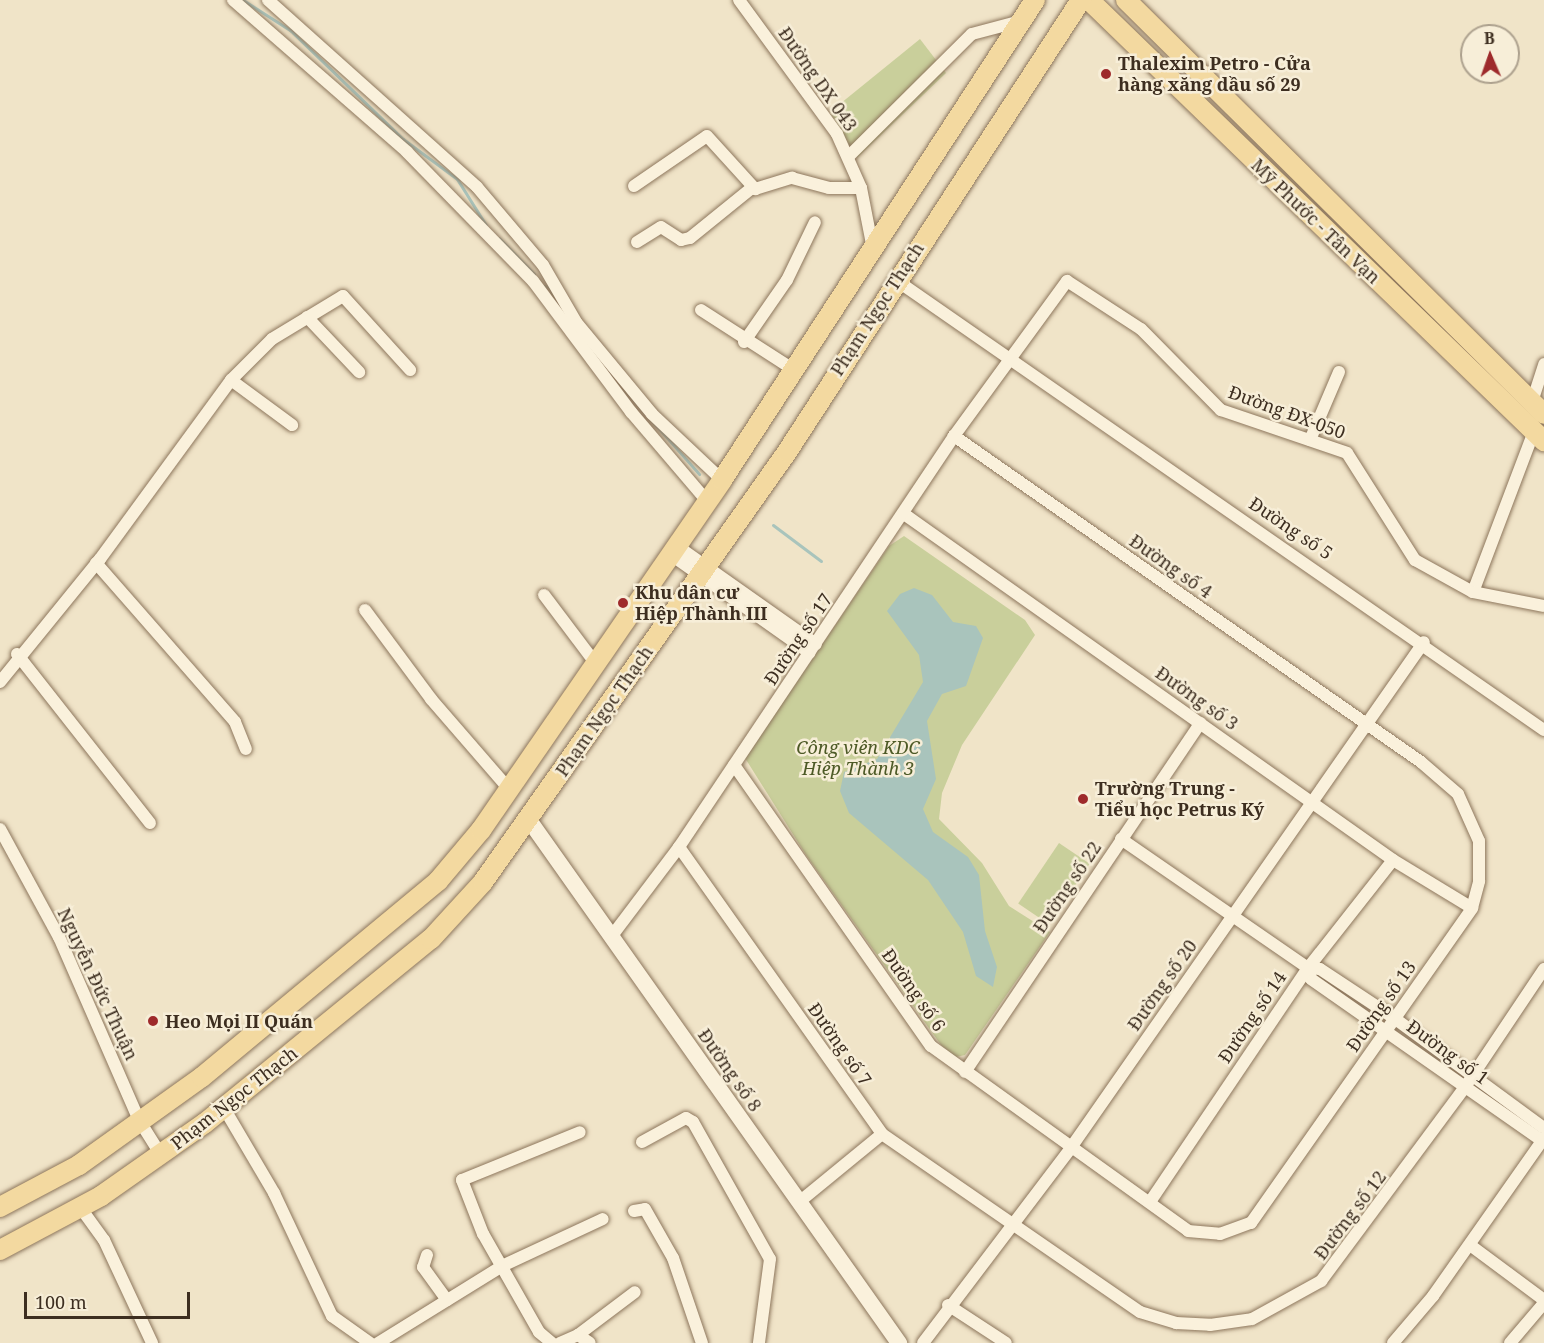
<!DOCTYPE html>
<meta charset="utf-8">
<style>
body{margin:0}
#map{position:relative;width:1544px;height:1343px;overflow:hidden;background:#f0e4c8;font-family:"Noto Serif",serif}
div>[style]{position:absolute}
.green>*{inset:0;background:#c9cf9b;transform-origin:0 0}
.water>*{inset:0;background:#a9c4bc}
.stream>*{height:3px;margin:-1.5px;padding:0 1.5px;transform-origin:1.5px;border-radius:1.5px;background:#a9c4bc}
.roads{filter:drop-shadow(0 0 2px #8d765c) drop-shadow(0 0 2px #8d765c)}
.minor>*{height:12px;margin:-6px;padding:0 6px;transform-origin:6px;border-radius:6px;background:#faf1dc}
.tertiary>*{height:16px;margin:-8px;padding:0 8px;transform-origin:8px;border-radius:8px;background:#faf1dc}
.primary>*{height:20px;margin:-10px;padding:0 10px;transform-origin:10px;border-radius:10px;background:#f3d9a0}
.dots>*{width:16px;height:16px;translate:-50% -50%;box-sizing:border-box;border:3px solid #f7eed8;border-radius:50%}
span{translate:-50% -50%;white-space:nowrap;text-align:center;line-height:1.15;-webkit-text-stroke:5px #f7eed8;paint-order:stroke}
.poi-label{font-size:18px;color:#3d2e20;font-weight:700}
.left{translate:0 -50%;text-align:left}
.street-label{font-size:18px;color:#3d2e20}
.park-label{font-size:18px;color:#4d5a26;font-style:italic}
.north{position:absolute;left:1460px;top:24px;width:60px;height:60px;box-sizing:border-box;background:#f7eed8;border:2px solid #ada18e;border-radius:50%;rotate:358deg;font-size:16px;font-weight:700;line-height:24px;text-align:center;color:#3d2e20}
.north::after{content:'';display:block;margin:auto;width:21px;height:27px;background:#9e2a2b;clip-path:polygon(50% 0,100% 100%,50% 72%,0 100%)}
.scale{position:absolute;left:24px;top:1292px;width:166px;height:27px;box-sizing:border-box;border:3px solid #3d2e20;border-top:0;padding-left:8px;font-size:18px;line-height:21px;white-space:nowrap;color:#3d2e20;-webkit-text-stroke:4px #f7eed8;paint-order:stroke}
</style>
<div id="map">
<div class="green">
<div style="clip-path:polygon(920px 39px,946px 73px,857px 158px,830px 112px)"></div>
<div style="clip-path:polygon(904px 536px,1025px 620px,1035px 635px,962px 745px,942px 793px,939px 819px,982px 863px,1009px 906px,1050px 932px,965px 1055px,956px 1057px,941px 1045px,806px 855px,745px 758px,889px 546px)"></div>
<div style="left:1059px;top:843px;width:37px;height:73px;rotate:34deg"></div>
</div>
<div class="water">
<div style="clip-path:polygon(914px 588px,932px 595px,953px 622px,976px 626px,983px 638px,966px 686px,942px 694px,927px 721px,936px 779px,923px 809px,933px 832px,968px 857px,979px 875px,985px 931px,997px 967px,993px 987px,976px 976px,963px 932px,928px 880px,849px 813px,840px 791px,844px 772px,877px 759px,923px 682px,919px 655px,887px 611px,900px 594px)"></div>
</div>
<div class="stream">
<div style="left:243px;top:0;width:56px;rotate:32.6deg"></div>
<div style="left:290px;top:30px;width:157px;rotate:44deg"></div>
<div style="left:403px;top:139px;width:67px;rotate:36.5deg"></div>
<div style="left:457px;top:179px;width:54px;rotate:57.8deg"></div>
<div style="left:499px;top:238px;width:50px;rotate:45.8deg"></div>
<div style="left:544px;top:286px;width:6px;rotate:9deg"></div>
<div style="left:550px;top:287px;width:19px;rotate:69deg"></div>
<div style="left:623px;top:388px;width:115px;rotate:48.5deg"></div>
<div style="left:773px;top:525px;width:60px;rotate:36.9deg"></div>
</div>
<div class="roads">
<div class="minor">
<div style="left:233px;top:0;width:231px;rotate:41.1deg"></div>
<div style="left:407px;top:152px;width:180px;rotate:45.7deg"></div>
<div style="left:533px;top:281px;width:164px;rotate:53.2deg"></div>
<div style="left:631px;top:412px;width:117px;rotate:49.5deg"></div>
<div style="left:268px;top:0;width:280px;rotate:41.8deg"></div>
<div style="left:477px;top:187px;width:102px;rotate:49.8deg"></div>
<div style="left:543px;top:265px;width:66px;rotate:59.9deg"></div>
<div style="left:576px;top:322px;width:119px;rotate:50.4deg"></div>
<div style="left:652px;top:414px;width:96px;rotate:43.3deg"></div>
<div style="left:739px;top:0;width:166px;rotate:53.8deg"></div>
<div style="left:837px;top:134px;width:59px;rotate:66deg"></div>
<div style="left:861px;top:188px;width:62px;rotate:78.9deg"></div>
<div style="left:849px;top:156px;width:173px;rotate:-44.8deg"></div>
<div style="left:972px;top:34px;width:51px;rotate:-14.9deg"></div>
<div style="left:634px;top:186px;width:88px;rotate:-34.4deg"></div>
<div style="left:707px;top:136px;width:72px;rotate:47.8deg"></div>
<div style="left:755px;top:189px;width:39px;rotate:-17deg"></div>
<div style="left:792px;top:178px;width:38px;rotate:15deg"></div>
<div style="left:829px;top:188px;width:32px"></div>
<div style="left:637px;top:242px;width:28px;rotate:-32deg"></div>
<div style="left:661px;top:227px;width:24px;rotate:33deg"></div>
<div style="left:681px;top:240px;width:9px;rotate:-13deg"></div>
<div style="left:690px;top:238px;width:81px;rotate:-39deg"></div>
<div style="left:896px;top:280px;width:789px;rotate:34.78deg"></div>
<div style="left:701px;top:310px;width:111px;rotate:32.8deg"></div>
<div style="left:307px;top:317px;width:76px;rotate:46.6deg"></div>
<div style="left:744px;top:342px;width:75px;rotate:-55.3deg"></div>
<div style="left:787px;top:280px;width:64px;rotate:-64.2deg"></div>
<div style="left:231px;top:380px;width:76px;rotate:36.4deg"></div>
<div style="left:1532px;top:402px;width:40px;rotate:-72deg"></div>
<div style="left:1310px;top:440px;width:74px;rotate:-66.9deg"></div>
<div style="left:904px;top:514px;width:599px;rotate:35.28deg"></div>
<div style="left:1393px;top:860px;width:92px;rotate:31.3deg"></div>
<div style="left:677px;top:546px;width:170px;rotate:35.2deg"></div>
<div style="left:670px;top:554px;width:171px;rotate:35.3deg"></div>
<div style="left:96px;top:563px;width:211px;rotate:48.8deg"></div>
<div style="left:235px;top:722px;width:29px;rotate:68deg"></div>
<div style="left:1473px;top:592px;width:172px;rotate:-69.2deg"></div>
<div style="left:544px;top:595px;width:81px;rotate:53deg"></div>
<div style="left:365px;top:610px;width:111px;rotate:53.4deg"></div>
<div style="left:431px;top:699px;width:119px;rotate:49.1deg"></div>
<div style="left:17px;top:654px;width:215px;rotate:51.8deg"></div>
<div style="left:0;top:682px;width:159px;rotate:-50.9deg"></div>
<div style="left:100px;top:559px;width:222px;rotate:-53.8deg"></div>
<div style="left:231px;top:380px;width:58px;rotate:-45deg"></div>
<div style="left:272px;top:339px;width:83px;rotate:-31.2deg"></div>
<div style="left:343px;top:296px;width:100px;rotate:47.8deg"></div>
<div style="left:734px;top:765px;width:343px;rotate:55deg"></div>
<div style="left:931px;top:1046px;width:317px;rotate:35.7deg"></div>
<div style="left:1188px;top:1231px;width:32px;rotate:5deg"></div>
<div style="left:1220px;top:1234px;width:33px;rotate:-20deg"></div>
<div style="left:1251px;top:1223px;width:385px;rotate:-54.9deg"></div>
<div style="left:1472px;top:908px;width:28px;rotate:-75deg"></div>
<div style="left:1479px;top:881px;width:40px;rotate:-90deg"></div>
<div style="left:1479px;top:841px;width:51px;rotate:-114.1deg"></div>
<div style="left:1458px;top:794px;width:49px;rotate:-139.1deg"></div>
<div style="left:1421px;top:762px;width:570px;rotate:-145.08deg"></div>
<div style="left:0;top:829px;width:123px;rotate:61.4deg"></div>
<div style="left:59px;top:937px;width:200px;rotate:66.4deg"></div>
<div style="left:139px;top:1120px;width:41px;rotate:57.8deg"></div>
<div style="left:1121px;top:839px;width:227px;rotate:34.6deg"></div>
<div style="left:1308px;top:968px;width:12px;rotate:5deg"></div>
<div style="left:1320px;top:969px;width:89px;rotate:33.5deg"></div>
<div style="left:1394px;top:1018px;width:186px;rotate:36.3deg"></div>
<div style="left:679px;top:847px;width:352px;rotate:54.7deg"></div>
<div style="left:882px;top:1134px;width:313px;rotate:34.6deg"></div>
<div style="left:1140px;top:1312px;width:38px;rotate:17deg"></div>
<div style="left:1176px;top:1323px;width:34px;rotate:3deg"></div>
<div style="left:1210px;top:1325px;width:42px;rotate:-8.1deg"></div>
<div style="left:1252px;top:1319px;width:79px;rotate:-28.8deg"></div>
<div style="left:1321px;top:1281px;width:242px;rotate:-53.4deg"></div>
<div style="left:1465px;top:1087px;width:142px;rotate:-56.2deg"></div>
<div style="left:611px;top:937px;width:113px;rotate:-52.9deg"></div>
<div style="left:679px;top:847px;width:495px;rotate:-56.2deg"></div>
<div style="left:954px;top:436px;width:192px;rotate:-53.9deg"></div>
<div style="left:1067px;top:281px;width:88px;rotate:33deg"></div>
<div style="left:1141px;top:329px;width:114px;rotate:45.4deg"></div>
<div style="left:1221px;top:410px;width:133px;rotate:18.8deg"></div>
<div style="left:1347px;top:453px;width:127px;rotate:57.6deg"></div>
<div style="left:1415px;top:560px;width:66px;rotate:28.9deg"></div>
<div style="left:1473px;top:592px;width:72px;rotate:11.2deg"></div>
<div style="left:1308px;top:968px;width:11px;rotate:75deg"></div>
<div style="left:1311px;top:979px;width:284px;rotate:35deg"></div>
<div style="left:965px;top:1072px;width:421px;rotate:-56deg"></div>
<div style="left:224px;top:1108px;width:99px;rotate:59.5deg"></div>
<div style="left:274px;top:1193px;width:136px;rotate:64.8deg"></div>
<div style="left:332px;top:1316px;width:47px;rotate:35.4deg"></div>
<div style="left:642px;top:1142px;width:50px;rotate:-28.6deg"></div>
<div style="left:686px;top:1118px;width:8px;rotate:30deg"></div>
<div style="left:693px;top:1122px;width:157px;rotate:60.7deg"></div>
<div style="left:770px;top:1259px;width:85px;rotate:97.5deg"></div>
<div style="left:799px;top:1202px;width:107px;rotate:-39.3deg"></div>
<div style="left:1150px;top:1202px;width:282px;rotate:-56deg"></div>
<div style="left:1308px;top:968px;width:137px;rotate:-51.8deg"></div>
<div style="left:80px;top:1207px;width:41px;rotate:54deg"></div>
<div style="left:104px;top:1240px;width:114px;rotate:65deg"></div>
<div style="left:634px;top:1211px;width:11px;rotate:-10deg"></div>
<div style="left:645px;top:1209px;width:56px;rotate:60.3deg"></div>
<div style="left:673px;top:1258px;width:90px;rotate:71.2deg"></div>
<div style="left:1470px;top:1245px;width:92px;rotate:36.6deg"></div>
<div style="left:427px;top:1255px;width:13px;rotate:108deg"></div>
<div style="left:423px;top:1267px;width:41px;rotate:54deg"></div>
<div style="left:948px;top:1305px;width:69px;rotate:33.2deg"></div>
<div style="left:578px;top:1335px;width:71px;rotate:-37deg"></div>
<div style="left:378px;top:1343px;width:146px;rotate:-31.8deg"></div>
<div style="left:502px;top:1266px;width:111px;rotate:-25deg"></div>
<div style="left:552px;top:1343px;width:17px;rotate:-140deg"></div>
<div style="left:539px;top:1332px;width:113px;rotate:-119.7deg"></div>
<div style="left:483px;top:1234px;width:58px;rotate:-111.3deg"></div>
<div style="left:462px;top:1180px;width:127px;rotate:-22.1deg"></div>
<div style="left:560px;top:1343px;width:20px;rotate:-24deg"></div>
<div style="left:578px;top:1335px;width:14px;rotate:34deg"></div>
<div style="left:923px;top:1343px;width:243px;rotate:-52.8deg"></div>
<div style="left:1070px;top:1149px;width:618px;rotate:-55.08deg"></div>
<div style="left:1393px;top:1343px;width:62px;rotate:-49.6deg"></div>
<div style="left:1433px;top:1296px;width:193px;rotate:-54.9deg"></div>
<div style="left:1510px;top:1343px;width:52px;rotate:-49.6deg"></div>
</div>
<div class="tertiary">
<div style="left:529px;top:820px;width:641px;rotate:54.72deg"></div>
</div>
<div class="primary">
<div style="left:1089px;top:0;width:634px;rotate:44.1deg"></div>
<div style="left:1126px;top:0;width:588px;rotate:44.72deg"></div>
<div style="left:0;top:1207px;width:89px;rotate:-28deg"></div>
<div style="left:79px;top:1165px;width:151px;rotate:-35.6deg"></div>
<div style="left:202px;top:1077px;width:307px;rotate:-39.7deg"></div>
<div style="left:438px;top:881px;width:67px;rotate:-49.9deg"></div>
<div style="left:481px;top:830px;width:425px;rotate:-55.4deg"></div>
<div style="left:722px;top:480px;width:573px;rotate:-56.89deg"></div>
<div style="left:0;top:1250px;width:115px;rotate:-28.1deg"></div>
<div style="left:101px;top:1196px;width:127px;rotate:-35.1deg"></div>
<div style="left:205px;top:1123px;width:291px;rotate:-39.2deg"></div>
<div style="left:431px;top:939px;width:77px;rotate:-47.6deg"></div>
<div style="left:483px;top:882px;width:527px;rotate:-54.74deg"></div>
<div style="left:787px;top:452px;width:539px;rotate:-56.96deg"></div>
</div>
</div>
<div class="dots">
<div style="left:1106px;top:74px;background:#9e2a2b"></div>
<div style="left:623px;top:603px;background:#9e2a2b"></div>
<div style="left:1083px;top:799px;background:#9e2a2b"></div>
<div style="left:153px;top:1021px;background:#9e2a2b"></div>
</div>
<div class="poi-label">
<span class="left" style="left:1118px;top:74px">Thalexim Petro - Cửa<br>hàng xăng dầu số 29</span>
<span class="left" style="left:635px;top:603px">Khu dân cư<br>Hiệp Thành III</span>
<span class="left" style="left:1095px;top:799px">Trường Trung -<br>Tiểu học Petrus Ký</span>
<span class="left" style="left:165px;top:1021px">Heo Mọi II Quán</span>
</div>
<div class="street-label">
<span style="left:818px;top:79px;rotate:55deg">Đường DX 043</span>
<span style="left:1316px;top:221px;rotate:44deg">Mỹ Phước - Tân Vạn</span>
<span style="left:877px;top:309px;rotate:-57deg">Phạm Ngọc Thạch</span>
<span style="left:1287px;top:412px;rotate:20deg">Đường ĐX-050</span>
<span style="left:1291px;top:528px;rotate:34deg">Đường số 5</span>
<span style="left:1171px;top:566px;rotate:35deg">Đường số 4</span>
<span style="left:798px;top:639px;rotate:-56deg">Đường số 17</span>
<span style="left:1197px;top:698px;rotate:35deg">Đường số 3</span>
<span style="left:604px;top:711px;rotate:-55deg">Phạm Ngọc Thạch</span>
<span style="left:1067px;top:887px;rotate:-56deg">Đường số 22</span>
<span style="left:98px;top:984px;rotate:65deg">Nguyễn Đức Thuận</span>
<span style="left:1162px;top:985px;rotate:-55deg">Đường số 20</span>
<span style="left:914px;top:990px;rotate:55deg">Đường số 6</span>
<span style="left:1381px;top:1006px;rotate:-55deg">Đường số 13</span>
<span style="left:1252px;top:1017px;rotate:-56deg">Đường số 14</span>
<span style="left:840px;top:1044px;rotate:55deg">Đường số 7</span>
<span style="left:1448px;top:1052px;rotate:36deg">Đường số 1</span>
<span style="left:730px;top:1070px;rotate:55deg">Đường số 8</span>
<span style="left:234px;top:1098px;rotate:-38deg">Phạm Ngọc Thạch</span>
<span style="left:1350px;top:1215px;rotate:-53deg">Đường số 12</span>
</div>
<div class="park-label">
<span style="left:858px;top:758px">Công viên KDC<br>Hiệp Thành 3</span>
</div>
<div class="north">B</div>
<div class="scale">100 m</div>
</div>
